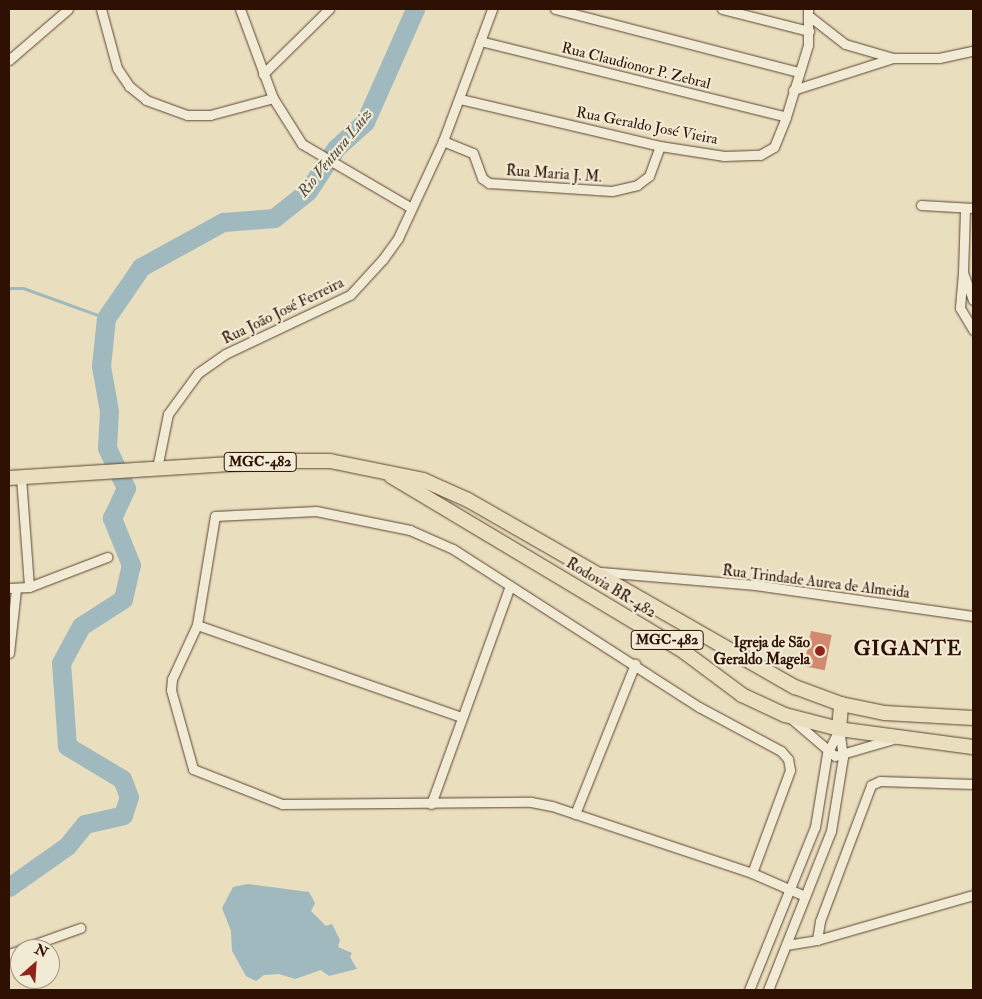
<!DOCTYPE html>
<meta charset="utf-8">
<style>
body{margin:0}
#map{position:relative;width:982px;height:999px;overflow:hidden;background:#e9debe;font-family:"IM FELL Double Pica",serif}
div>[style]{position:absolute}
.water>*{inset:0;background:#9fb9be}
.stream>*{height:3px;margin:-1.5px;padding:0 1.5px;transform-origin:1.5px;border-radius:1.5px;background:#9fb9be}
.river>*{height:19px;margin:-9.5px;padding:0 9.5px;transform-origin:9.5px;border-radius:9.5px;background:#9fb9be}
.building>*{inset:0;background:#d2896d;transform-origin:0 0}
.roads{filter:drop-shadow(0 0 1px #5e4432) drop-shadow(0 0 1px #5e4432)}
.minor>*{height:9px;margin:-4.5px;padding:0 4.5px;transform-origin:4.5px;border-radius:4.5px;background:#f1ead5}
.trunk>*{height:14px;margin:-7px;padding:0 7px;transform-origin:7px;border-radius:7px;background:#e9debe}
.dots>*{width:14px;height:14px;translate:-50% -50%;box-sizing:border-box;border:2px solid #f1ead5;border-radius:50%}
span{translate:-50% -50%;white-space:nowrap;text-align:center;line-height:1.15;-webkit-text-stroke:4.5px #f1ead5;paint-order:stroke}
.shield-label span{padding:1px 4px;background:#f1ead5;border:1px solid;border-radius:4px;-webkit-text-stroke-width:0}
.shield-label{font-size:14px;color:#2f1103;font-weight:700}
.street-label{font-size:15px;color:#2f1103}
.poi-label{font-size:15px;color:#2f1103;font-weight:700}
.right{translate:-100% -50%;text-align:right}
.water-label{font-size:16px;color:#564c44;font-style:italic}
.district-label{font-size:20px;color:#2f1103;font-weight:700;letter-spacing:1px}
.frame{position:absolute;inset:0;border:10px solid #2f1103;pointer-events:none}
.north{position:absolute;left:10px;top:939px;width:50px;height:50px;box-sizing:border-box;background:#f1ead5;border:1px solid #a39381;border-radius:50%;rotate:26deg;font-size:14px;font-weight:700;line-height:20px;text-align:center;color:#2f1103}
.north::after{content:'';display:block;margin:auto;width:18px;height:22px;background:#8f2418;clip-path:polygon(50% 0,100% 100%,50% 72%,0 100%)}
</style>
<div id="map">
<div class="water">
<div style="clip-path:polygon(248px 884px,309px 892px,315px 903px,311px 911px,326px 926px,332px 924px,340px 940px,338px 947px,352px 953px,350px 957px,357px 969px,329px 976px,321px 970px,295px 979px,279px 974px,264px 975px,256px 981px,246px 976px,232px 951px,231px 931px,222px 908px,233px 887px)"></div>
</div>
<div class="stream">
<div style="left:9px;top:288px;width:14px"></div>
<div style="left:23px;top:288px;width:88px;rotate:19.9deg"></div>
</div>
<div class="river">
<div style="left:9px;top:887px;width:71px;rotate:-35.3deg"></div>
<div style="left:67px;top:846px;width:28px;rotate:-51deg"></div>
<div style="left:85px;top:824px;width:39px;rotate:-13deg"></div>
<div style="left:123px;top:815px;width:19px;rotate:-72deg"></div>
<div style="left:129px;top:797px;width:19px;rotate:-111deg"></div>
<div style="left:122px;top:779px;width:64px;rotate:-149deg"></div>
<div style="left:67px;top:746px;width:83px;rotate:-94.1deg"></div>
<div style="left:61px;top:663px;width:42px;rotate:-61.6deg"></div>
<div style="left:81px;top:626px;width:50px;rotate:-32.7deg"></div>
<div style="left:123px;top:599px;width:35px;rotate:-77deg"></div>
<div style="left:131px;top:565px;width:51px;rotate:-112deg"></div>
<div style="left:112px;top:518px;width:33px;rotate:-65deg"></div>
<div style="left:126px;top:488px;width:44px;rotate:-115.4deg"></div>
<div style="left:107px;top:448px;width:37px;rotate:-87deg"></div>
<div style="left:109px;top:411px;width:46px;rotate:-100.1deg"></div>
<div style="left:101px;top:366px;width:48px;rotate:-84.1deg"></div>
<div style="left:106px;top:318px;width:62px;rotate:-55.5deg"></div>
<div style="left:141px;top:267px;width:94px;rotate:-28.8deg"></div>
<div style="left:223px;top:222px;width:51px;rotate:-4.5deg"></div>
<div style="left:274px;top:218px;width:43px;rotate:-38.5deg"></div>
<div style="left:308px;top:191px;width:51px;rotate:-56.9deg"></div>
<div style="left:336px;top:148px;width:39px;rotate:-42deg"></div>
<div style="left:365px;top:122px;width:124px;rotate:-66.1deg"></div>
</div>
<div class="building">
<div style="left:811px;top:631px;width:21px;height:36px;rotate:11deg"></div>
</div>
<div class="roads">
<div class="minor">
<div style="left:101px;top:9px;width:61px;rotate:74.8deg"></div>
<div style="left:117px;top:68px;width:22px;rotate:56deg"></div>
<div style="left:129px;top:86px;width:22px;rotate:39deg"></div>
<div style="left:146px;top:100px;width:44px;rotate:20.1deg"></div>
<div style="left:187px;top:115px;width:23px"></div>
<div style="left:210px;top:115px;width:65px;rotate:-15.1deg"></div>
<div style="left:240px;top:9px;width:95px;rotate:69.7deg"></div>
<div style="left:273px;top:98px;width:54px;rotate:57.8deg"></div>
<div style="left:302px;top:144px;width:125px;rotate:30.3deg"></div>
<div style="left:555px;top:9px;width:252px;rotate:14.5deg"></div>
<div style="left:722px;top:9px;width:90px;rotate:14.2deg"></div>
<div style="left:480px;top:41px;width:315px;rotate:13.9deg"></div>
<div style="left:893px;top:58px;width:46px"></div>
<div style="left:939px;top:58px;width:35px;rotate:-12deg"></div>
<div style="left:9px;top:60px;width:78px;rotate:-40.8deg"></div>
<div style="left:263px;top:74px;width:93px;rotate:-44.6deg"></div>
<div style="left:793px;top:90px;width:105px;rotate:-17.7deg"></div>
<div style="left:893px;top:58px;width:50px;rotate:-163.7deg"></div>
<div style="left:845px;top:44px;width:46px;rotate:-142.1deg"></div>
<div style="left:460px;top:99px;width:205px;rotate:13.2deg"></div>
<div style="left:660px;top:146px;width:65px;rotate:8.9deg"></div>
<div style="left:724px;top:156px;width:36px;rotate:-2deg"></div>
<div style="left:760px;top:155px;width:16px;rotate:-30deg"></div>
<div style="left:774px;top:147px;width:32px;rotate:-68deg"></div>
<div style="left:786px;top:117px;width:75px;rotate:-73deg"></div>
<div style="left:808px;top:45px;width:36px;rotate:-90deg"></div>
<div style="left:443px;top:141px;width:32px;rotate:22deg"></div>
<div style="left:473px;top:153px;width:27px;rotate:70deg"></div>
<div style="left:482px;top:178px;width:9px;rotate:36deg"></div>
<div style="left:489px;top:183px;width:123px;rotate:3.7deg"></div>
<div style="left:612px;top:191px;width:26px;rotate:-13deg"></div>
<div style="left:637px;top:185px;width:15px;rotate:-37deg"></div>
<div style="left:649px;top:176px;width:32px;rotate:-70deg"></div>
<div style="left:921px;top:205px;width:52px;rotate:3.3deg"></div>
<div style="left:963px;top:273px;width:65px;rotate:-88.2deg"></div>
<div style="left:973px;top:300px;width:29px;rotate:-110deg"></div>
<div style="left:963px;top:273px;width:35px;rotate:95deg"></div>
<div style="left:960px;top:308px;width:26px;rotate:59deg"></div>
<div style="left:157px;top:468px;width:55px;rotate:-78.5deg"></div>
<div style="left:168px;top:414px;width:51px;rotate:-53.8deg"></div>
<div style="left:198px;top:373px;width:33px;rotate:-35deg"></div>
<div style="left:225px;top:354px;width:138px;rotate:-25.3deg"></div>
<div style="left:350px;top:295px;width:49px;rotate:-47.5deg"></div>
<div style="left:383px;top:259px;width:26px;rotate:-54deg"></div>
<div style="left:398px;top:238px;width:107px;rotate:-65.1deg"></div>
<div style="left:443px;top:141px;width:141px;rotate:-69.6deg"></div>
<div style="left:21px;top:477px;width:110px;rotate:85.8deg"></div>
<div style="left:601px;top:572px;width:155px;rotate:4.8deg"></div>
<div style="left:755px;top:585px;width:220px;rotate:8.1deg"></div>
<div style="left:9px;top:588px;width:20px;rotate:-3deg"></div>
<div style="left:29px;top:587px;width:84px;rotate:-21deg"></div>
<div style="left:197px;top:625px;width:280px;rotate:19.2deg"></div>
<div style="left:9px;top:653px;width:63px;rotate:-83.7deg"></div>
<div style="left:793px;top:720px;width:55px;rotate:40.6deg"></div>
<div style="left:835px;top:756px;width:60px;rotate:-16.3deg"></div>
<div style="left:431px;top:804px;width:232px;rotate:-70.1deg"></div>
<div style="left:575px;top:814px;width:162px;rotate:-68.2deg"></div>
<div style="left:752px;top:873px;width:110px;rotate:-69.7deg"></div>
<div style="left:790px;top:770px;width:11px;rotate:-100deg"></div>
<div style="left:788px;top:759px;width:11px;rotate:-131deg"></div>
<div style="left:781px;top:751px;width:93px;rotate:-151.8deg"></div>
<div style="left:699px;top:707px;width:292px;rotate:-147.3deg"></div>
<div style="left:453px;top:549px;width:47px;rotate:-156.2deg"></div>
<div style="left:410px;top:530px;width:96px;rotate:-168.6deg"></div>
<div style="left:316px;top:511px;width:101px;rotate:177.2deg"></div>
<div style="left:215px;top:516px;width:110px;rotate:99.4deg"></div>
<div style="left:197px;top:625px;width:60px;rotate:114.8deg"></div>
<div style="left:172px;top:679px;width:11px;rotate:95deg"></div>
<div style="left:171px;top:690px;width:82px;rotate:74.4deg"></div>
<div style="left:193px;top:769px;width:96px;rotate:21.5deg"></div>
<div style="left:282px;top:804px;width:249px;rotate:-0.5deg"></div>
<div style="left:531px;top:802px;width:21px;rotate:11deg"></div>
<div style="left:552px;top:806px;width:211px;rotate:18.5deg"></div>
<div style="left:752px;top:873px;width:58px;rotate:23.5deg"></div>
<div style="left:817px;top:940px;width:19px;rotate:-81deg"></div>
<div style="left:820px;top:921px;width:145px;rotate:-69.4deg"></div>
<div style="left:871px;top:785px;width:10px;rotate:-24deg"></div>
<div style="left:880px;top:781px;width:93px;rotate:1.8deg"></div>
<div style="left:786px;top:945px;width:31px;rotate:-9deg"></div>
<div style="left:817px;top:940px;width:162px;rotate:-16.1deg"></div>
<div style="left:21px;top:949px;width:63px;rotate:-19.6deg"></div>
<div style="left:9px;top:954px;width:12px;rotate:-20deg"></div>
<div style="left:749px;top:990px;width:176px;rotate:-68deg"></div>
<div style="left:815px;top:827px;width:74px;rotate:-80.7deg"></div>
<div style="left:827px;top:754px;width:28px;rotate:-64deg"></div>
<div style="left:768px;top:990px;width:171px;rotate:-68.4deg"></div>
<div style="left:831px;top:831px;width:75px;rotate:-80.8deg"></div>
<div style="left:843px;top:757px;width:28px;rotate:-98deg"></div>
</div>
<div class="trunk">
<div style="left:391px;top:476px;width:340px;rotate:30.9deg"></div>
<div style="left:683px;top:651px;width:74px;rotate:36.7deg"></div>
<div style="left:742px;top:695px;width:47px;rotate:24.9deg"></div>
<div style="left:785px;top:715px;width:56px;rotate:14.5deg"></div>
<div style="left:839px;top:729px;width:135px;rotate:7.7deg"></div>
<div style="left:9px;top:478px;width:269px;rotate:-3.6deg"></div>
<div style="left:277px;top:461px;width:53px"></div>
<div style="left:330px;top:461px;width:95px;rotate:11.5deg"></div>
<div style="left:423px;top:480px;width:49px;rotate:24deg"></div>
<div style="left:468px;top:500px;width:377px;rotate:29.8deg"></div>
<div style="left:795px;top:687px;width:49px;rotate:20.3deg"></div>
<div style="left:841px;top:704px;width:45px;rotate:11.6deg"></div>
<div style="left:885px;top:713px;width:88px;rotate:3.3deg"></div>
<div style="left:839px;top:729px;width:25px;rotate:-85deg"></div>
</div>
</div>
<div class="dots">
<div style="left:820px;top:651px;background:#8f2418"></div>
</div>
<div class="shield-label">
<span style="left:260px;top:462px">MGC-482</span>
<span style="left:667px;top:640px">MGC-482</span>
</div>
<div class="street-label">
<span style="left:636px;top:66px;rotate:14deg">Rua Claudionor P. Zebral</span>
<span style="left:647px;top:126px;rotate:11deg">Rua Geraldo José Vieira</span>
<span style="left:554px;top:174px;rotate:4deg">Rua Maria J. M.</span>
<span style="left:283px;top:311px;rotate:-26deg">Rua João José Ferreira</span>
<span style="left:816px;top:582px;rotate:7deg">Rua Trindade Aurea de Almeida</span>
<span style="left:611px;top:588px;rotate:31deg">Rodovia BR-482</span>
</div>
<div class="poi-label">
<span class="right" style="left:810px;top:651px">Igreja de São<br>Geraldo Magela</span>
</div>
<div class="water-label">
<span style="left:335px;top:153px;rotate:-51deg">Rio Ventura Luiz</span>
</div>
<div class="district-label">
<span style="left:908px;top:648px">GIGANTE</span>
</div>
<div class="frame"></div>
<div class="north">N</div>
</div>
